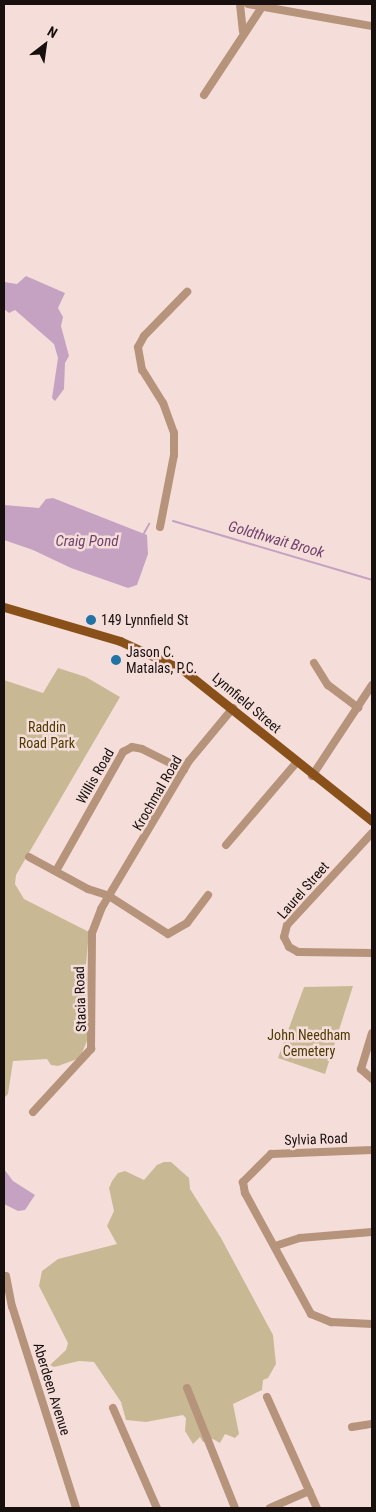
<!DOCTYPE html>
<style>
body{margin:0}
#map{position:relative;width:376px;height:1512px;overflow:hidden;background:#f5deda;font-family:"Roboto Condensed",sans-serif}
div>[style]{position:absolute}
.green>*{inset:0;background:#c8b994}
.water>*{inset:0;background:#c5a2c2}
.stream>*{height:2px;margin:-1px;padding:0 1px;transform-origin:1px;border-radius:1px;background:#c5a2c2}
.minor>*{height:8px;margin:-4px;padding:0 4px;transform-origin:4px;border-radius:4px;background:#b6947b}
.major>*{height:9px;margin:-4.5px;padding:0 4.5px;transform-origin:4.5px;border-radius:4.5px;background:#8a501a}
.dots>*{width:14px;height:14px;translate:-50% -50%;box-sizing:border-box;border:2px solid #f5deda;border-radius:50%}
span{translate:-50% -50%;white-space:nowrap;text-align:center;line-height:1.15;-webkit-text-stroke:5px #f5deda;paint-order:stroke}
.poi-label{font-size:14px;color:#18100f}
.left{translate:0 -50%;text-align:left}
.street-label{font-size:14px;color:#18100f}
.park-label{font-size:14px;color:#4d3b02}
.water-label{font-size:15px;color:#71426d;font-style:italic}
.frame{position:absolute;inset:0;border:5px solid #18100f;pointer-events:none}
.north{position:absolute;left:20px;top:20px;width:50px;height:50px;-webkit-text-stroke:4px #f5deda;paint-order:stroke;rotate:30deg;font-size:14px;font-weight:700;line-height:20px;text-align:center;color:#18100f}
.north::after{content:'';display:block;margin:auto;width:18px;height:22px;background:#18100f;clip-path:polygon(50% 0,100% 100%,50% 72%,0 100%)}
</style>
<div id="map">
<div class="green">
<div style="clip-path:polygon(58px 668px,86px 677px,120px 697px,16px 875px,15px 884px,24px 899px,89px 932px,86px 964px,89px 1036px,80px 1058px,58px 1066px,51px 1065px,47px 1059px,13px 1061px,8px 1094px,4px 1098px,4px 680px,43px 693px)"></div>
<div style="clip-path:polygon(353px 986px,325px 1074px,278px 1058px,304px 987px)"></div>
<div style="clip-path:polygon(164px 1162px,171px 1162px,189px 1178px,190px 1189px,221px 1238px,273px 1335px,276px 1364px,268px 1378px,263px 1380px,262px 1390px,233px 1404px,239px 1434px,235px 1438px,225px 1434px,220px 1443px,213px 1439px,203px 1442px,200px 1437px,193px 1444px,185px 1431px,186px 1418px,183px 1415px,146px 1422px,126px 1420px,121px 1402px,94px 1362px,79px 1361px,54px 1367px,50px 1365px,66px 1350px,68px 1343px,39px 1286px,42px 1271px,58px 1259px,117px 1244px,107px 1226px,114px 1211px,109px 1188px,112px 1181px,118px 1173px,125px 1171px,144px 1180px,157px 1165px)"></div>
</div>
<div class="water">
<div style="clip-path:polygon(26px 276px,65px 293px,58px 308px,63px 317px,61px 326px,69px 356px,65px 363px,64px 389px,55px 401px,52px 398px,58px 358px,54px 344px,15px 310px,9px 313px,4px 309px,4px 282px,17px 284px)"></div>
<div style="clip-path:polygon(53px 498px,147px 535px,148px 554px,137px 585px,128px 588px,71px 568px,33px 550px,4px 540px,4px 505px,39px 508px,46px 499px)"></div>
<div style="clip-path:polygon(4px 1169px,13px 1181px,35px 1195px,25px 1210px,18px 1211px,4px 1204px)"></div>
</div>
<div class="stream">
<div style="left:173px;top:521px;width:208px;rotate:16.5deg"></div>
<div style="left:143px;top:535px;width:13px;rotate:-61deg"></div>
</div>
<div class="minor">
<div style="left:240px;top:4px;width:27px;rotate:84deg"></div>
<div style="left:248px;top:4px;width:126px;rotate:10.1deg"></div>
<div style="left:204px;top:95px;width:105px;rotate:-56.6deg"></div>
<div style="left:160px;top:527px;width:73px;rotate:-79deg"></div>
<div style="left:174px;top:455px;width:22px;rotate:-90deg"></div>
<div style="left:174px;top:433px;width:32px;rotate:-110deg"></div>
<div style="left:163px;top:403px;width:39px;rotate:-122deg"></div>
<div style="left:142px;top:370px;width:23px;rotate:-100deg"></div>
<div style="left:138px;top:347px;width:13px;rotate:-61deg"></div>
<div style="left:144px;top:336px;width:62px;rotate:-45.7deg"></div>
<div style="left:314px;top:663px;width:26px;rotate:58deg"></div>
<div style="left:328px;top:685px;width:38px;rotate:37deg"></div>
<div style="left:312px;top:776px;width:109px;rotate:-56.6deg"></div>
<div style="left:372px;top:833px;width:125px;rotate:132.7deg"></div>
<div style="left:287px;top:925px;width:12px;rotate:104deg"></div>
<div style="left:284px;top:937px;width:11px;rotate:63deg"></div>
<div style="left:289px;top:947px;width:10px;rotate:29deg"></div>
<div style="left:298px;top:952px;width:74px;rotate:0.8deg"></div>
<div style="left:226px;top:845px;width:108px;rotate:-49.5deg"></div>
<div style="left:29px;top:857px;width:67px;rotate:28.5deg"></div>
<div style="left:88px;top:889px;width:22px;rotate:18deg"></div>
<div style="left:109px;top:896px;width:70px;rotate:32.8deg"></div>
<div style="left:168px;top:934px;width:22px;rotate:-30deg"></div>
<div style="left:187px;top:923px;width:35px;rotate:-53deg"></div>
<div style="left:56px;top:871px;width:137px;rotate:-60.6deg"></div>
<div style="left:123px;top:752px;width:10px;rotate:-29deg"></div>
<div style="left:132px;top:747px;width:10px;rotate:11deg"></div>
<div style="left:142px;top:749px;width:47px;rotate:26.6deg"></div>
<div style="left:372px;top:1033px;width:38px;rotate:107deg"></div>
<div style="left:361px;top:1069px;width:15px;rotate:42deg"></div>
<div style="left:33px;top:1112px;width:86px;rotate:-47.4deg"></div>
<div style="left:91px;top:1049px;width:116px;rotate:-89.5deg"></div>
<div style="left:92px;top:933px;width:26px;rotate:-69deg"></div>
<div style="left:101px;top:909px;width:172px;rotate:-59.3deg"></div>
<div style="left:189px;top:761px;width:69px;rotate:-50.3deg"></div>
<div style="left:372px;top:1150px;width:101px;rotate:177.7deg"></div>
<div style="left:271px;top:1154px;width:40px;rotate:135deg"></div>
<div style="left:243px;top:1182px;width:11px;rotate:80deg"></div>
<div style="left:245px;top:1193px;width:138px;rotate:61.4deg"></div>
<div style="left:311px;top:1314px;width:22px;rotate:22deg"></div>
<div style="left:331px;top:1322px;width:41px;rotate:2.8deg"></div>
<div style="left:275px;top:1246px;width:26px;rotate:-18deg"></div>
<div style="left:300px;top:1238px;width:72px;rotate:-4.8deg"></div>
<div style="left:6px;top:1276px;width:31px;rotate:79deg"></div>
<div style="left:12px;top:1306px;width:212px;rotate:72.4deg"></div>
<div style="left:187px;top:1388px;width:129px;rotate:68.2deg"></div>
<div style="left:267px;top:1397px;width:122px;rotate:65.8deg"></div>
<div style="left:113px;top:1408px;width:109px;rotate:66.3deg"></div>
<div style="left:352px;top:1427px;width:20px;rotate:-9deg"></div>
<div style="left:270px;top:1508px;width:43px;rotate:-23.6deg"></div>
</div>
<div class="major">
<div style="left:4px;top:607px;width:121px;rotate:16.3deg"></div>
<div style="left:120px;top:641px;width:69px;rotate:24.7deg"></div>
<div style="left:183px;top:670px;width:242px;rotate:38.6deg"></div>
</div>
<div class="dots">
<div style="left:91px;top:620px;background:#2073a4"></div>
<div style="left:116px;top:660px;background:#2073a4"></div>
</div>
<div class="poi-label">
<span class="left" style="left:101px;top:620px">149 Lynnfield St</span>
<span class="left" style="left:126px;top:660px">Jason C.<br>Matalas, P.C.</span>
</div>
<div class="street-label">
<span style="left:247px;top:703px;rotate:40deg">Lynnfield Street</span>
<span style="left:95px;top:776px;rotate:-60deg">Willis Road</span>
<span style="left:157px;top:793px;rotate:-60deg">Krochmal Road</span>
<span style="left:303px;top:890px;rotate:-49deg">Laurel Street</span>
<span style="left:80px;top:999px;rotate:-92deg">Stacia Road</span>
<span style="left:316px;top:1139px;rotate:-2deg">Sylvia Road</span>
<span style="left:52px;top:1389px;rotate:73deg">Aberdeen Avenue</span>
</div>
<div class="park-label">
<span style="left:47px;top:735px">Raddin<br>Road Park</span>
<span style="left:309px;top:1043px">John Needham<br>Cemetery</span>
</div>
<div class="water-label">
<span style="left:276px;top:540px;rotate:16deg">Goldthwait Brook</span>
<span style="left:87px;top:542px">Craig Pond</span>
</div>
<div class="frame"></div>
<div class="north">N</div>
</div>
